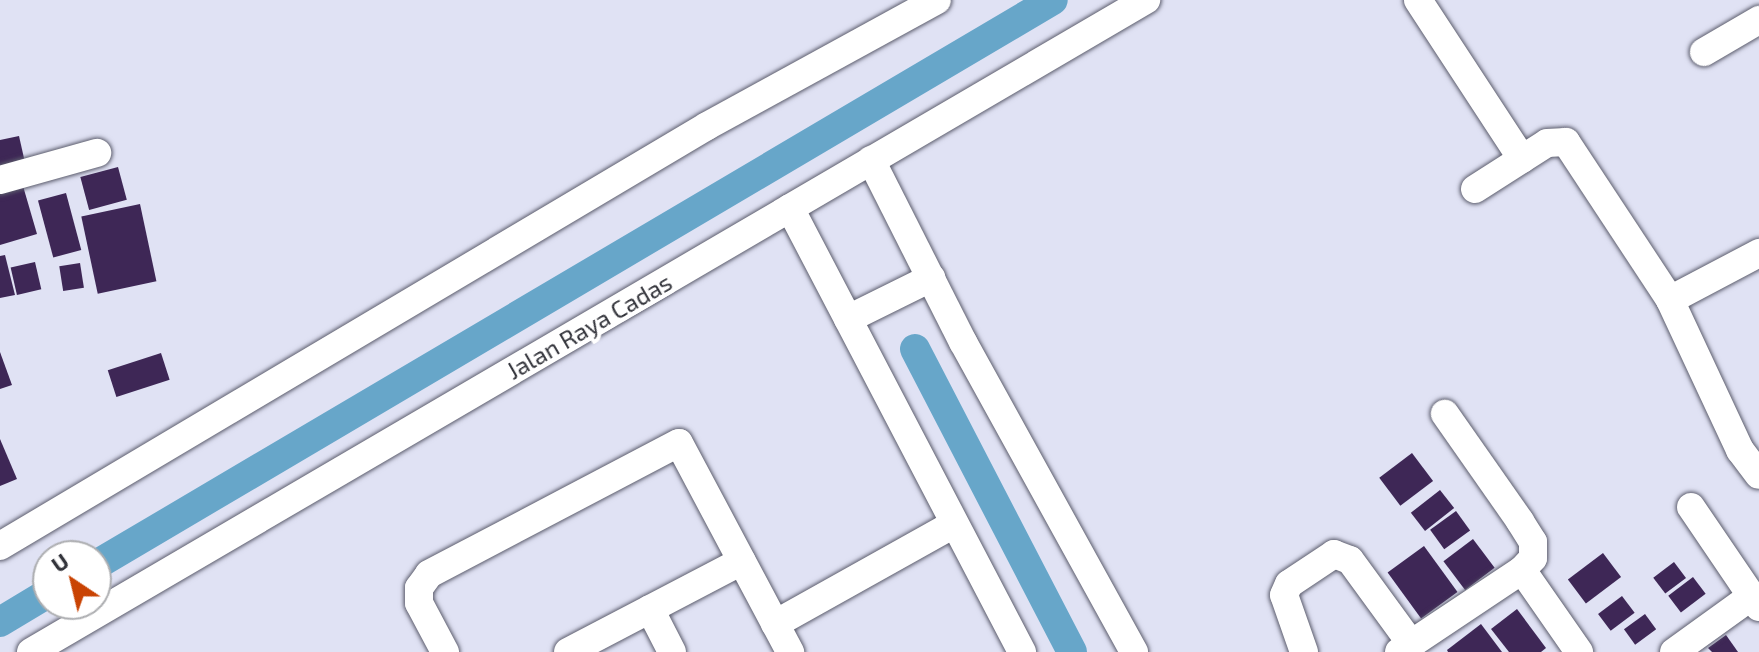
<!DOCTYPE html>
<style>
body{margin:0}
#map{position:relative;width:1759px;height:652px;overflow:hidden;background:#e0e2f4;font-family:"Exo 2",sans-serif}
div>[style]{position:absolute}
.canal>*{height:30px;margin:-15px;padding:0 15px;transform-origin:15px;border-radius:15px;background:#67a6c9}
.building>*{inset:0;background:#3e2756;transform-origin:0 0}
.roads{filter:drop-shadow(0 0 2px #5c5d6d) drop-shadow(0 0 2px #5c5d6d)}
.minor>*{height:28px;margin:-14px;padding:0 14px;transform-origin:14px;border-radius:14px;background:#fff}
span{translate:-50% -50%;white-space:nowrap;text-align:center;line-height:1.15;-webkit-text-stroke:8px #fff;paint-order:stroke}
.street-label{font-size:24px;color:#33343b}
.north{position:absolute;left:32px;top:540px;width:80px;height:80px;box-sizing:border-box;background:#fff;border:2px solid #adaeb1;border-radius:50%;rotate:325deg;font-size:22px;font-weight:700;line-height:32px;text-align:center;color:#33343b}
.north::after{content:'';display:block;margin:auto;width:28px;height:36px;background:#c94303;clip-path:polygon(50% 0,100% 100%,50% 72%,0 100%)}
</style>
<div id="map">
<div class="canal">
<div style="left:915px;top:349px;width:341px;rotate:62.6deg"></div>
<div style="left:96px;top:565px;width:1111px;rotate:-30.56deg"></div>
<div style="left:0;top:622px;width:56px;rotate:-31.1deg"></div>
</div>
<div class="building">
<div style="clip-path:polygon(19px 136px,26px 167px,0 173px,0 140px)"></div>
<div style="left:118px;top:167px;width:34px;height:39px;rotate:75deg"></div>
<div style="clip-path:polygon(23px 186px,37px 234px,0 245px,0 194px)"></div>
<div style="left:66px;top:193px;width:59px;height:29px;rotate:75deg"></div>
<div style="left:140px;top:204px;width:79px;height:60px;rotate:78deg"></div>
<div style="clip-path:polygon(5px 255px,15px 295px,0 298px,0 256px)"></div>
<div style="left:35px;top:262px;width:28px;height:25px;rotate:77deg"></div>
<div style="left:80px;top:263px;width:25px;height:21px;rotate:81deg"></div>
<div style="clip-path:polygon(0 352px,12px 385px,0 389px)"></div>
<div style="left:161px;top:353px;width:28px;height:56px;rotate:72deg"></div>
<div style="clip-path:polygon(0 439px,17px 479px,0 486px)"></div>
<div style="left:1412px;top:453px;width:35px;height:41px;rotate:53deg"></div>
<div style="left:1440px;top:490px;width:23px;height:37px;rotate:52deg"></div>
<div style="left:1456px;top:511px;width:24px;height:32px;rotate:54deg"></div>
<div style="left:1473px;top:539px;width:36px;height:37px;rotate:53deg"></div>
<div style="left:1424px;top:546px;width:57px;height:45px;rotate:54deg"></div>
<div style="left:1603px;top:553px;width:30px;height:44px;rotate:53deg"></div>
<div style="left:1674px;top:562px;width:20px;height:26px;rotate:53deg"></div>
<div style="left:1693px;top:577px;width:21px;height:31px;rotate:53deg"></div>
<div style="left:1622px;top:596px;width:21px;height:30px;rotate:53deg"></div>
<div style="clip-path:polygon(1517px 609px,1546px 648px,1541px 652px,1509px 652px,1491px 629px)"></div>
<div style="left:1645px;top:614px;width:19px;height:26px;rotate:54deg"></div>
<div style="clip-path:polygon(1481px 624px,1502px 652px,1448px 652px,1447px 650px)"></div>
<div style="clip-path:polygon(1726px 635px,1738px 652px,1712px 652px,1708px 648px)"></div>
</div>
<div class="roads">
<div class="minor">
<div style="left:1418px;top:0;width:190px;rotate:56.8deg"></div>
<div style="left:1704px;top:52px;width:64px;rotate:-30.2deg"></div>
<div style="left:871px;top:160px;width:204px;rotate:63.2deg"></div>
<div style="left:963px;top:342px;width:354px;rotate:61.1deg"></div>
<div style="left:0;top:180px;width:101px;rotate:-15.6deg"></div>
<div style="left:1475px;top:189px;width:85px;rotate:-32.6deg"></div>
<div style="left:1547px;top:143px;width:19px;rotate:-3deg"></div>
<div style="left:1566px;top:142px;width:189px;rotate:56.6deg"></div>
<div style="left:1670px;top:300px;width:166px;rotate:65deg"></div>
<div style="left:1740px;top:450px;width:31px;rotate:53deg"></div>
<div style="left:790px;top:208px;width:501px;rotate:62.41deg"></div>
<div style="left:1670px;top:300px;width:101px;rotate:-27.8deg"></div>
<div style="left:848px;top:319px;width:93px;rotate:-26.3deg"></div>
<div style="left:1691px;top:507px;width:121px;rotate:55.8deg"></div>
<div style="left:0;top:546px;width:822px;rotate:-30.71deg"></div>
<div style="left:707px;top:126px;width:262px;rotate:-28.7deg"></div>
<div style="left:1522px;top:570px;width:100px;rotate:55.2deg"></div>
<div style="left:650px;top:609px;width:48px;rotate:62.9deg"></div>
<div style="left:775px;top:624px;width:205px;rotate:-29.2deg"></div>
<div style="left:31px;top:652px;width:1292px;rotate:-30.32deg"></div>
<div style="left:445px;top:652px;width:55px;rotate:-118deg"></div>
<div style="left:419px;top:603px;width:15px;rotate:-90deg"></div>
<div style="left:419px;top:588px;width:17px;rotate:-54deg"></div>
<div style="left:429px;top:574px;width:282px;rotate:-27.7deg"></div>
<div style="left:679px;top:443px;width:237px;rotate:62deg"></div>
<div style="left:568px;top:652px;width:196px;rotate:-27.6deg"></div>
<div style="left:1304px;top:652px;width:60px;rotate:-109.3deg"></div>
<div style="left:1284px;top:595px;width:12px;rotate:-66deg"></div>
<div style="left:1289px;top:584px;width:54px;rotate:-33.7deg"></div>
<div style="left:1334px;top:554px;width:17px;rotate:21deg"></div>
<div style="left:1350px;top:560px;width:105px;rotate:53.9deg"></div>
<div style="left:1399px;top:652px;width:148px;rotate:-33.7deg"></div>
<div style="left:1522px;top:570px;width:16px;rotate:-47deg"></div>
<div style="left:1533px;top:558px;width:16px;rotate:-90deg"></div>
<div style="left:1533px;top:542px;width:25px;rotate:-122deg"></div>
<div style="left:1520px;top:521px;width:131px;rotate:-125deg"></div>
<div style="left:1674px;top:652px;width:96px;rotate:-35.7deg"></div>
</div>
</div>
<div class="street-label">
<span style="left:589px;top:326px;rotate:-30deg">Jalan Raya Cadas</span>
</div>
<div class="north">U</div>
</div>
